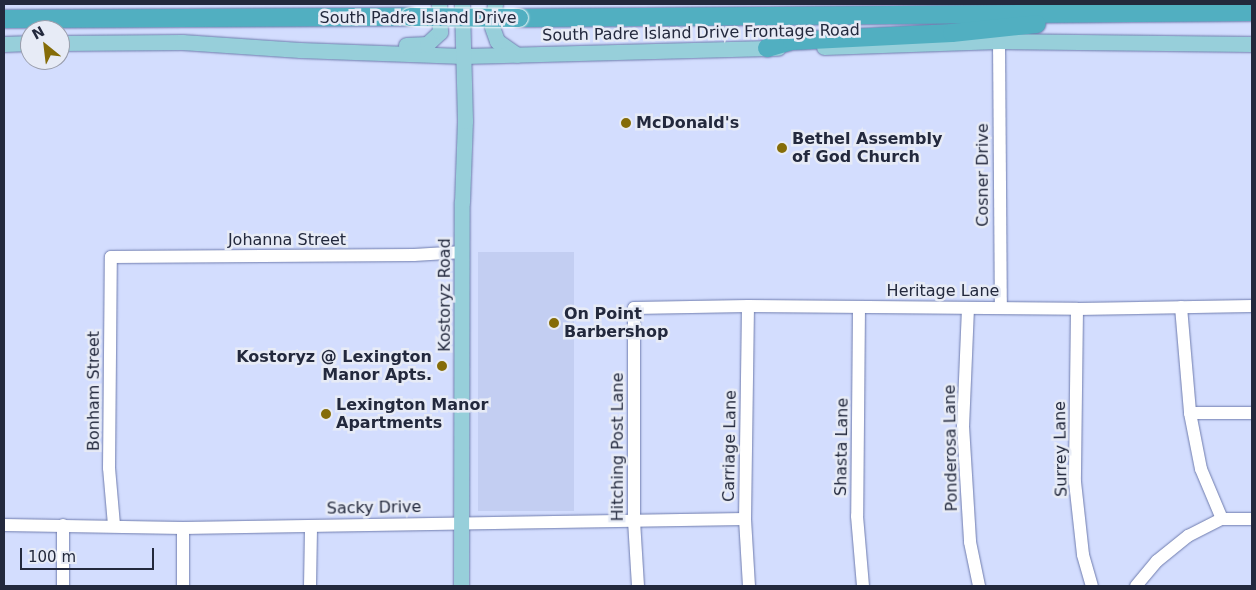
<!DOCTYPE html>
<style>
body{margin:0}
#map{position:relative;width:1256px;height:590px;overflow:hidden;background:#d3ddfe;font-family:"DejaVu Sans",sans-serif}
div>[style]{position:absolute}
.built>*{inset:0;background:#c3cef2;transform-origin:0 0}
.roads{filter:drop-shadow(0 0 1px #6f7cae) drop-shadow(0 0 1px #6f7cae)}
.minor>*{height:12px;margin:-6px;padding:0 6px;transform-origin:6px;border-radius:6px;background:#fff}
.major>*{height:15px;margin:-7.5px;padding:0 7.5px;transform-origin:7.5px;border-radius:7.5px;background:#97cfda}
.highway>*{height:18px;margin:-9px;padding:0 9px;transform-origin:9px;border-radius:9px;background:#51afc1}
.bridges{filter:drop-shadow(0 0 1px #fff) drop-shadow(0 0 1px #fff)}
.highway-bridge>*{height:18px;margin:-9px;padding:0 9px;transform-origin:9px;border-radius:9px;background:#51afc1}
.dots>*{width:14px;height:14px;translate:-50% -50%;box-sizing:border-box;border:2px solid #e7ebf6;border-radius:50%}
span{translate:-50% -50%;white-space:nowrap;text-align:center;line-height:1.15;-webkit-text-stroke:5px #e7ebf6;paint-order:stroke}
.street-label{font-size:16px;color:#23293d}
.poi-label{font-size:16px;color:#23293d;font-weight:700}
.left{translate:0 -50%;text-align:left}
.right{translate:-100% -50%;text-align:right}
.frame{position:absolute;inset:0;border:5px solid #23293d;pointer-events:none}
.north{position:absolute;left:20px;top:20px;width:50px;height:50px;box-sizing:border-box;background:#e7ebf6;border:1px solid #999dac;border-radius:50%;rotate:331deg;font-size:14px;font-weight:700;line-height:20px;text-align:center;color:#23293d}
.north::after{content:'';display:block;margin:auto;width:18px;height:22px;background:#856c08;clip-path:polygon(50% 0,100% 100%,50% 72%,0 100%)}
.scale{position:absolute;left:20px;top:548px;width:134px;height:22px;box-sizing:border-box;border:2px solid #23293d;border-top:0;padding-left:6px;font-size:15px;line-height:18px;white-space:nowrap;color:#23293d;-webkit-text-stroke:4px #e7ebf6;paint-order:stroke}
</style>
<div id="map">
<div class="built">
<div style="left:478px;top:252px;width:96px;height:259px"></div>
</div>
<div class="roads">
<div class="minor">
<div style="left:999px;top:41px;width:267px;rotate:89.6deg"></div>
<div style="left:748px;top:306px;width:213px;rotate:90.8deg"></div>
<div style="left:745px;top:519px;width:67px;rotate:86.6deg"></div>
<div style="left:859px;top:307px;width:209px;rotate:90.5deg"></div>
<div style="left:857px;top:516px;width:70px;rotate:85.1deg"></div>
<div style="left:1181px;top:307px;width:106px;rotate:85.1deg"></div>
<div style="left:1190px;top:413px;width:57px;rotate:78.9deg"></div>
<div style="left:1201px;top:469px;width:54px;rotate:67.2deg"></div>
<div style="left:968px;top:308px;width:118px;rotate:92.4deg"></div>
<div style="left:963px;top:426px;width:116px;rotate:86.5deg"></div>
<div style="left:970px;top:542px;width:45px;rotate:78.4deg"></div>
<div style="left:1077px;top:309px;width:173px;rotate:90.7deg"></div>
<div style="left:1075px;top:482px;width:73px;rotate:83.7deg"></div>
<div style="left:1083px;top:555px;width:32px;rotate:74deg"></div>
<div style="left:1190px;top:413px;width:62px"></div>
<div style="left:4px;top:525px;width:179px;rotate:1deg"></div>
<div style="left:183px;top:528px;width:562px;rotate:-0.92deg"></div>
<div style="left:114px;top:525px;width:57px;rotate:-95deg"></div>
<div style="left:109px;top:468px;width:211px;rotate:-89.5deg"></div>
<div style="left:111px;top:257px;width:303px;rotate:-0.4deg"></div>
<div style="left:414px;top:255px;width:49px;rotate:-3.5deg"></div>
<div style="left:63px;top:586px;width:61px;rotate:-90deg"></div>
<div style="left:183px;top:586px;width:58px;rotate:-90deg"></div>
<div style="left:310px;top:586px;width:60px;rotate:-89deg"></div>
<div style="left:638px;top:586px;width:66px;rotate:-93.5deg"></div>
<div style="left:634px;top:520px;width:212px;rotate:-90deg"></div>
<div style="left:634px;top:308px;width:114px;rotate:-1deg"></div>
<div style="left:748px;top:306px;width:329px;rotate:0.5deg"></div>
<div style="left:1077px;top:309px;width:175px;rotate:-1deg"></div>
<div style="left:1136px;top:586px;width:33px;rotate:-50deg"></div>
<div style="left:1157px;top:561px;width:40px;rotate:-39deg"></div>
<div style="left:1188px;top:536px;width:38px;rotate:-27deg"></div>
<div style="left:1222px;top:519px;width:30px"></div>
</div>
<div class="major">
<div style="left:495px;top:4px;width:23px;rotate:97deg"></div>
<div style="left:492px;top:27px;width:15px;rotate:70deg"></div>
<div style="left:497px;top:41px;width:24px;rotate:35deg"></div>
<div style="left:60px;top:43px;width:122px;rotate:-0.5deg"></div>
<div style="left:182px;top:42px;width:118px;rotate:3.9deg"></div>
<div style="left:300px;top:50px;width:163px;rotate:2.1deg"></div>
<div style="left:463px;top:56px;width:315px;rotate:-1.5deg"></div>
<div style="left:4px;top:44px;width:26px;rotate:-2deg"></div>
<div style="left:406px;top:45px;width:21px;rotate:-3deg"></div>
<div style="left:427px;top:44px;width:18px;rotate:-43deg"></div>
<div style="left:440px;top:32px;width:28px;rotate:-92deg"></div>
<div style="left:824px;top:47px;width:175px;rotate:-2deg"></div>
<div style="left:999px;top:41px;width:253px;rotate:0.7deg"></div>
<div style="left:461px;top:586px;width:384px;rotate:-89.9deg"></div>
<div style="left:462px;top:202px;width:81px;rotate:-87.9deg"></div>
<div style="left:465px;top:121px;width:117px;rotate:-91.5deg"></div>
</div>
<div class="highway">
<div style="left:519px;top:18px;width:733px;rotate:-0.47deg"></div>
<div style="left:4px;top:19px;width:406px;rotate:-0.3deg"></div>
<div style="left:767px;top:48px;width:26px;rotate:-16deg"></div>
<div style="left:792px;top:41px;width:160px;rotate:-2.9deg"></div>
<div style="left:952px;top:33px;width:85px;rotate:-6deg"></div>
</div>
</div>
<div class="bridges">
<div class="highway-bridge">
<div style="left:410px;top:17px;width:109px;rotate:0.5deg"></div>
</div>
</div>
<div class="dots">
<div style="left:626px;top:123px;background:#856c08"></div>
<div style="left:782px;top:148px;background:#856c08"></div>
<div style="left:554px;top:323px;background:#856c08"></div>
<div style="left:442px;top:366px;background:#856c08"></div>
<div style="left:326px;top:414px;background:#856c08"></div>
</div>
<div class="street-label">
<span style="left:418px;top:18px">South Padre Island Drive</span>
<span style="left:701px;top:33px;rotate:-1deg">South Padre Island Drive Frontage Road</span>
<span style="left:983px;top:175px;rotate:-90deg">Cosner Drive</span>
<span style="left:287px;top:240px">Johanna Street</span>
<span style="left:943px;top:291px">Heritage Lane</span>
<span style="left:445px;top:295px;rotate:-90deg">Kostoryz Road</span>
<span style="left:94px;top:391px;rotate:-90deg">Bonham Street</span>
<span style="left:730px;top:446px;rotate:-89deg">Carriage Lane</span>
<span style="left:618px;top:447px;rotate:-90deg">Hitching Post Lane</span>
<span style="left:842px;top:447px;rotate:-89deg">Shasta Lane</span>
<span style="left:951px;top:448px;rotate:-91deg">Ponderosa Lane</span>
<span style="left:1061px;top:449px;rotate:-91deg">Surrey Lane</span>
<span style="left:374px;top:508px;rotate:-1deg">Sacky Drive</span>
</div>
<div class="poi-label">
<span class="left" style="left:636px;top:123px">McDonald's</span>
<span class="left" style="left:792px;top:148px">Bethel Assembly<br>of God Church</span>
<span class="left" style="left:564px;top:323px">On Point<br>Barbershop</span>
<span class="right" style="left:432px;top:366px">Kostoryz @ Lexington<br>Manor Apts.</span>
<span class="left" style="left:336px;top:414px">Lexington Manor<br>Apartments</span>
</div>
<div class="frame"></div>
<div class="north">N</div>
<div class="scale">100 m</div>
</div>
